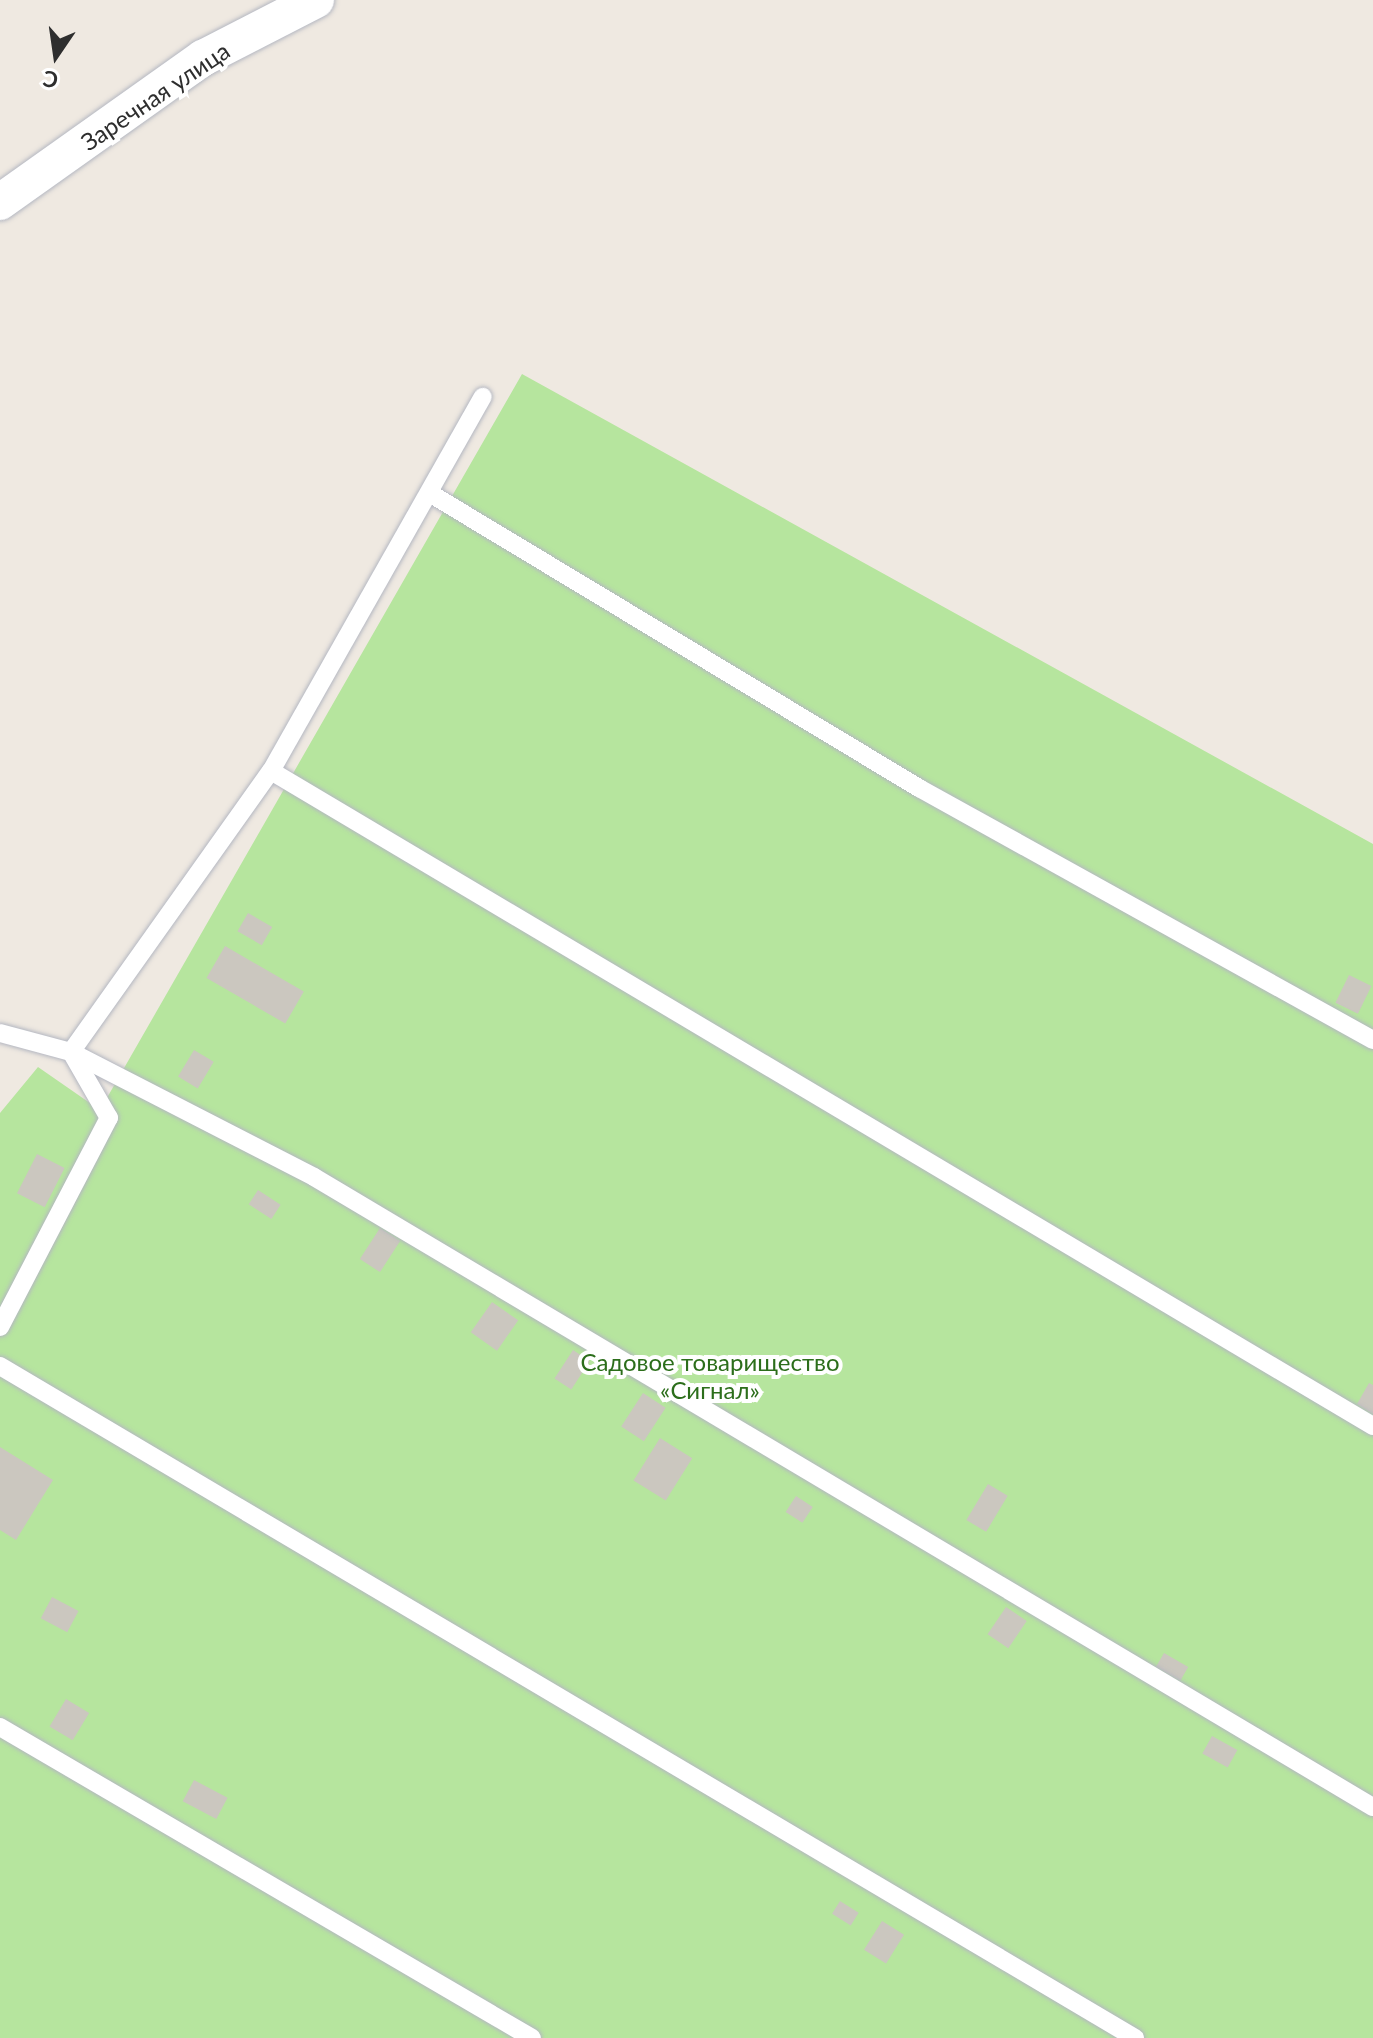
<!DOCTYPE html>
<meta charset="utf-8">
<style>
body{margin:0}
#map{position:relative;width:1373px;height:2038px;overflow:hidden;background:#efe9e1;font-family:Lato,sans-serif}
div>[style]{position:absolute}
.green>*{inset:0;background:#b6e59e}
.building>*{inset:0;background:#cbc7bf;transform-origin:0 0}
.roads{filter:drop-shadow(0 0 2px #b4b7c1) drop-shadow(0 0 2px #b4b7c1)}
.service>*{height:18px;margin:-9px;padding:0 9px;transform-origin:9px;border-radius:9px;background:#fff}
.minor>*{height:36px;margin:-18px;padding:0 18px;transform-origin:18px;border-radius:18px;background:#fff}
span{translate:-50% -50%;white-space:nowrap;text-align:center;line-height:1.15;-webkit-text-stroke:8px #fff;paint-order:stroke}
.street-label{font-size:24px;color:#2e2e2e}
.park-label{font-size:24px;color:#2c6e1b}
.north{position:absolute;left:16px;top:16px;width:80px;height:80px;-webkit-text-stroke:6px #fff;paint-order:stroke;rotate:193deg;font-size:22px;font-weight:700;line-height:32px;text-align:center;color:#2e2e2e}
.north::after{content:'';display:block;margin:auto;width:28px;height:36px;background:#2e2e2e;clip-path:polygon(50% 0,100% 100%,50% 72%,0 100%)}
</style>
<div id="map">
<div class="green">
<div style="clip-path:polygon(522px 374px,1373px 844px,1373px 2038px,0 2038px,0 1113px,38px 1067px,100px 1110px)"></div>
</div>
<div class="building">
<div style="left:248px;top:913px;width:28px;height:21px;rotate:30deg"></div>
<div style="left:225px;top:946px;width:91px;height:37px;rotate:30deg"></div>
<div style="left:1349px;top:975px;width:25px;height:31px;rotate:26deg"></div>
<div style="left:194px;top:1050px;width:23px;height:31px;rotate:31deg"></div>
<div style="left:37px;top:1154px;width:31px;height:44px;rotate:27deg"></div>
<div style="left:258px;top:1190px;width:27px;height:17px;rotate:33deg"></div>
<div style="left:380px;top:1228px;width:24px;height:37px;rotate:33deg"></div>
<div style="left:492px;top:1302px;width:32px;height:37px;rotate:35deg"></div>
<div style="left:573px;top:1350px;width:20px;height:34px;rotate:33deg"></div>
<div style="clip-path:polygon(1369px 1383px,1373px 1385px,1373px 1414px,1357px 1404px)"></div>
<div style="left:643px;top:1393px;width:27px;height:40px;rotate:33deg"></div>
<div style="left:660px;top:1438px;width:38px;height:50px;rotate:32deg"></div>
<div style="clip-path:polygon(0 1447px,53px 1480px,16px 1540px,0 1530px)"></div>
<div style="left:988px;top:1484px;width:23px;height:42px;rotate:31deg"></div>
<div style="left:796px;top:1496px;width:20px;height:19px;rotate:33deg"></div>
<div style="left:52px;top:1597px;width:30px;height:24px;rotate:28deg"></div>
<div style="left:1006px;top:1607px;width:25px;height:33px;rotate:34deg"></div>
<div style="left:1164px;top:1653px;width:28px;height:16px;rotate:30deg"></div>
<div style="left:66px;top:1699px;width:27px;height:32px;rotate:31deg"></div>
<div style="left:1212px;top:1736px;width:29px;height:20px;rotate:29deg"></div>
<div style="left:194px;top:1780px;width:38px;height:24px;rotate:28deg"></div>
<div style="left:840px;top:1901px;width:22px;height:15px;rotate:32deg"></div>
<div style="left:882px;top:1921px;width:26px;height:34px;rotate:32deg"></div>
</div>
<div class="roads">
<div class="service">
<div style="left:431px;top:494px;width:570px;rotate:31.07deg"></div>
<div style="left:919px;top:788px;width:519px;rotate:29.03deg"></div>
<div style="left:271px;top:771px;width:1282px;rotate:30.73deg"></div>
<div style="left:0;top:1033px;width:73px;rotate:15deg"></div>
<div style="left:71px;top:1052px;width:273px;rotate:27.2deg"></div>
<div style="left:314px;top:1177px;width:1232px;rotate:30.75deg"></div>
<div style="left:71px;top:1052px;width:345px;rotate:-54.6deg"></div>
<div style="left:271px;top:771px;width:430px;rotate:-60.5deg"></div>
<div style="left:0;top:1327px;width:236px;rotate:-62.5deg"></div>
<div style="left:109px;top:1118px;width:76px;rotate:-119.9deg"></div>
<div style="left:0;top:1366px;width:1319px;rotate:30.63deg"></div>
<div style="left:0;top:1727px;width:616px;rotate:30.31deg"></div>
</div>
<div class="minor">
<div style="left:0;top:202px;width:249px;rotate:-35.4deg"></div>
<div style="left:203px;top:58px;width:127px;rotate:-27.2deg"></div>
</div>
</div>
<div class="street-label">
<span style="left:155px;top:96px;rotate:-34deg">Заречная улица</span>
</div>
<div class="park-label">
<span style="left:710px;top:1376px">Садовое товарищество<br>«Сигнал»</span>
</div>
<div class="north">С</div>
</div>
